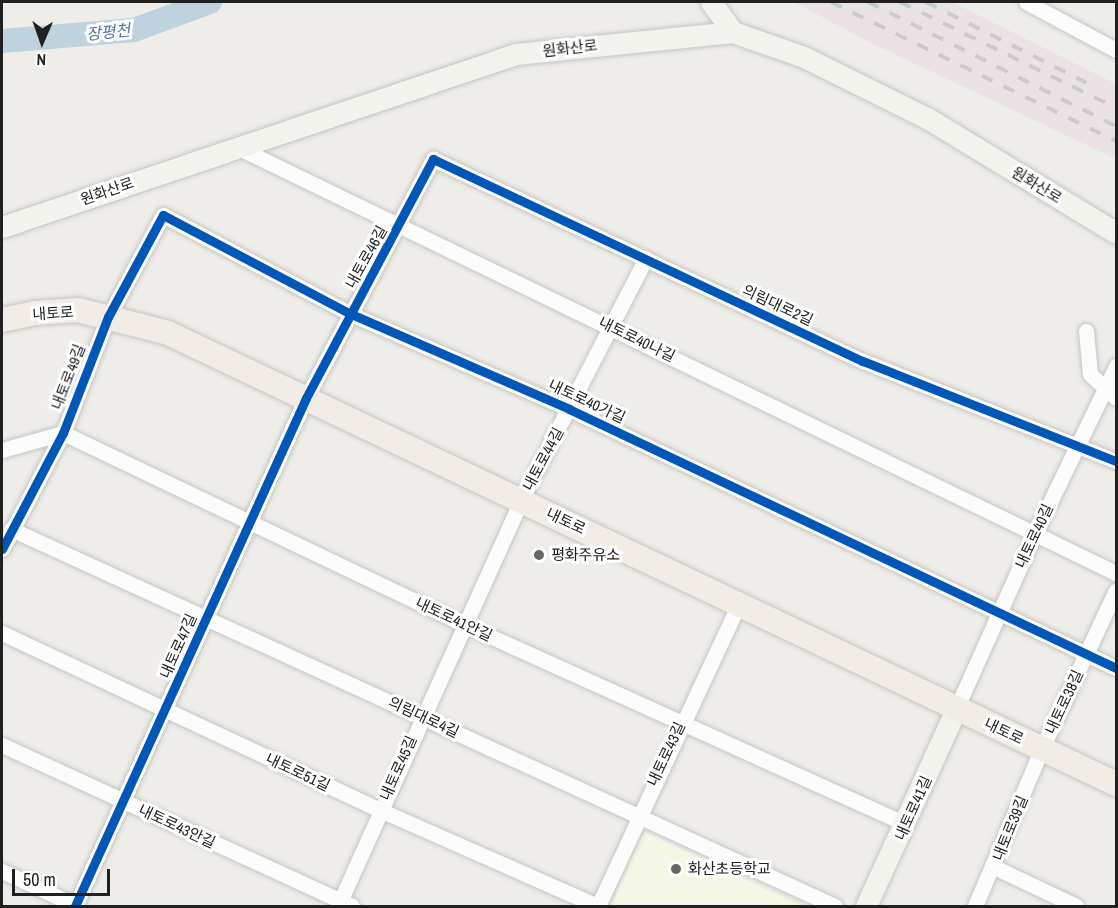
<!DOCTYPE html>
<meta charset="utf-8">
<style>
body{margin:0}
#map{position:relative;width:1118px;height:908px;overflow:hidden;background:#eeede9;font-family:"Archivo Narrow","Noto Sans KR",sans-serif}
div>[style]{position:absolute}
.industrial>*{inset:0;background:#ebe2e6}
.education>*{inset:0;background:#f4f6e6}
.river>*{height:24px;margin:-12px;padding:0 12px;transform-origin:12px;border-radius:12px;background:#bfd3de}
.roads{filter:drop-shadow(0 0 2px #c5c5c3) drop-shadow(0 0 2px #c5c5c3)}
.street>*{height:15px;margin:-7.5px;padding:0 7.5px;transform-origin:7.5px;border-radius:7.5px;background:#fcfcfc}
.secondary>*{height:21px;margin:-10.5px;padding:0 10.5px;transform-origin:10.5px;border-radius:10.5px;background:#f1f3ec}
.primary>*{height:24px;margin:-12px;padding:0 12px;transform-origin:12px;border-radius:12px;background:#f1ede6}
.rail>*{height:4px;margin-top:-2px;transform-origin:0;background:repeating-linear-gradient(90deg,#cbcbca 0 12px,transparent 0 24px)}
.cycleway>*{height:9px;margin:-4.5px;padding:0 4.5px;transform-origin:4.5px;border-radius:4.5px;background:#0057b8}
.dots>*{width:16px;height:16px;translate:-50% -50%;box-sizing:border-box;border:3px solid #fff;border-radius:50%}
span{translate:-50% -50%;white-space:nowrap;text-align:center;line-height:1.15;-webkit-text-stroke:6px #fff;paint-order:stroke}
.street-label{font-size:15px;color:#202020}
.poi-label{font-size:15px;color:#202020}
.left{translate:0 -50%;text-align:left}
.water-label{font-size:16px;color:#5271a9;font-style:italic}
.frame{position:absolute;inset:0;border:3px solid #202020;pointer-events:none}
.north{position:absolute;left:12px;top:12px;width:60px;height:60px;-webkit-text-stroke:4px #fff;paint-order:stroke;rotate:182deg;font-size:16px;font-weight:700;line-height:24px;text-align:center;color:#202020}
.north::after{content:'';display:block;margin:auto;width:21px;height:27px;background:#202020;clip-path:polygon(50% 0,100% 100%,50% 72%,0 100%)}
.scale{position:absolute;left:12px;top:869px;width:98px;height:27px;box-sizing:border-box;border:3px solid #202020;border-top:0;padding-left:8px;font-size:18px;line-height:21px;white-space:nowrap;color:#202020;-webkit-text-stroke:4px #fff;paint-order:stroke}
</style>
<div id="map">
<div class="industrial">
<div style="clip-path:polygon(794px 2px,952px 2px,1116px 84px,1116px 159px,873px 44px)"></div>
</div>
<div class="education">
<div style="clip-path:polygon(645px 832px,802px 906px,610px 906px)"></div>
</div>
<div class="river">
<div style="left:2px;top:41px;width:132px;rotate:-4.8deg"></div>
<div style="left:134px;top:30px;width:81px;rotate:-20.2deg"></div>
</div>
<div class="roads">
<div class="street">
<div style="left:1026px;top:2px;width:102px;rotate:28.1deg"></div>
<div style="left:237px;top:147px;width:977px;rotate:25.86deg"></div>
<div style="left:1086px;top:331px;width:43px;rotate:84.7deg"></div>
<div style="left:1090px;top:374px;width:35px;rotate:43deg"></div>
<div style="left:2px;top:450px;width:63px;rotate:-15.6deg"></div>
<div style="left:63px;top:433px;width:443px;rotate:25.5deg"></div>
<div style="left:463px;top:624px;width:486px;rotate:24.3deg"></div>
<div style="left:11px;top:529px;width:906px;rotate:24.59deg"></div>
<div style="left:2px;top:549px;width:131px;rotate:-62.3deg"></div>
<div style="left:63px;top:433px;width:124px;rotate:-68.8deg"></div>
<div style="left:108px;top:317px;width:116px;rotate:-61.7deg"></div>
<div style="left:163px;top:215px;width:212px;rotate:27.8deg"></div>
<div style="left:351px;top:314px;width:238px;rotate:23.5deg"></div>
<div style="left:569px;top:409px;width:605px;rotate:25.34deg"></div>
<div style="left:2px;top:633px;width:417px;rotate:25.1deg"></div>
<div style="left:380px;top:810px;width:238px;rotate:23.8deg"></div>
<div style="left:956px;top:709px;width:193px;rotate:-65.8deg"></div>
<div style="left:1035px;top:533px;width:186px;rotate:-64.1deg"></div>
<div style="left:2px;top:745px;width:385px;rotate:24.7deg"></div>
<div style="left:994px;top:867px;width:91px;rotate:25.4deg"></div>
<div style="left:2px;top:871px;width:83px;rotate:25deg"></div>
<div style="left:75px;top:906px;width:558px;rotate:-65.55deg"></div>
<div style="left:306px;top:398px;width:271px;rotate:-62deg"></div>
<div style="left:433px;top:159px;width:475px;rotate:25.2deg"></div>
<div style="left:863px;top:361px;width:272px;rotate:21.6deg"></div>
<div style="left:338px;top:906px;width:445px;rotate:-65.7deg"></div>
<div style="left:521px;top:500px;width:272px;rotate:-62.7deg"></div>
<div style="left:598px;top:906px;width:333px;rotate:-65deg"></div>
<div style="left:975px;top:906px;width:172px;rotate:-67deg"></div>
<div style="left:1042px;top:748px;width:174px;rotate:-64.9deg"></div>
</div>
<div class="secondary">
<div style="left:711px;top:2px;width:37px;rotate:54deg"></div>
<div style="left:2px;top:227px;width:542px;rotate:-18.6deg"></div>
<div style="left:516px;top:54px;width:218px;rotate:-5.8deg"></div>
<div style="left:733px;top:32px;width:75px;rotate:19.4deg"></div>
<div style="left:804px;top:57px;width:137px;rotate:26.4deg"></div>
<div style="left:927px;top:118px;width:221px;rotate:31.3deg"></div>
<div style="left:866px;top:906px;width:217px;rotate:-65.4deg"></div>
</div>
<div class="primary">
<div style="left:2px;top:320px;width:33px;rotate:-12deg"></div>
<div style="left:34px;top:313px;width:44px;rotate:-3.9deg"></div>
<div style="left:78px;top:310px;width:93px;rotate:14.3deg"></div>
<div style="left:168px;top:333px;width:1050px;rotate:25.44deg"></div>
</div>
</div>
<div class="rail">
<div style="left:831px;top:2px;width:317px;rotate:26deg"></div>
<div style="left:868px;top:2px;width:277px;rotate:26.6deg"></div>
<div style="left:900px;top:2px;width:241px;rotate:26.1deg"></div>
<div style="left:926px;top:2px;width:189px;rotate:26.7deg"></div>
</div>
<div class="cycleway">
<div style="left:2px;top:549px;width:131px;rotate:-62.3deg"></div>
<div style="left:63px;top:433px;width:124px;rotate:-68.8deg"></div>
<div style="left:108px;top:317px;width:116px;rotate:-61.7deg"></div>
<div style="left:163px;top:215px;width:212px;rotate:27.8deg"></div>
<div style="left:351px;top:314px;width:238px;rotate:23.5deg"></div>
<div style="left:569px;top:409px;width:605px;rotate:25.34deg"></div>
<div style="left:75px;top:906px;width:558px;rotate:-65.55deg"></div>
<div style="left:306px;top:398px;width:271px;rotate:-62deg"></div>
<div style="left:433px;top:159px;width:475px;rotate:25.2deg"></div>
<div style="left:863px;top:361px;width:272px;rotate:21.6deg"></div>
</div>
<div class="dots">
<div style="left:539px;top:555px;background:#686866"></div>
<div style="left:676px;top:869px;background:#686866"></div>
</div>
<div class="street-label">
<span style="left:570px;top:48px;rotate:-7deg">원화산로</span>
<span style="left:1037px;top:185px;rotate:31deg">원화산로</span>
<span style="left:107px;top:191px;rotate:-19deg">원화산로</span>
<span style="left:366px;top:257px;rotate:-61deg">내토로46길</span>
<span style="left:778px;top:305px;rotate:25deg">의림대로2길</span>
<span style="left:53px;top:313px;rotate:-4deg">내토로</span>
<span style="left:637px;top:339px;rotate:26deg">내토로40나길</span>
<span style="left:68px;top:377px;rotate:-69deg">내토로49길</span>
<span style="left:587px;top:401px;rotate:25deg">내토로40가길</span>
<span style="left:543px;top:459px;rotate:-62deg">내토로44길</span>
<span style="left:566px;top:521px;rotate:25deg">내토로</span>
<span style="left:1034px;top:536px;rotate:-65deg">내토로40길</span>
<span style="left:454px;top:619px;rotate:25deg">내토로41안길</span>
<span style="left:178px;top:646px;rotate:-66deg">내토로47길</span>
<span style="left:1064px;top:702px;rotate:-65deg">내토로38길</span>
<span style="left:424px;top:717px;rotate:25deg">의림대로4길</span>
<span style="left:1004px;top:731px;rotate:25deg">내토로</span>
<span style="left:666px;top:754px;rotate:-65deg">내토로43길</span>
<span style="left:398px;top:768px;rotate:-66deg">내토로45길</span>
<span style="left:298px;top:772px;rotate:25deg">내토로51길</span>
<span style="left:913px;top:808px;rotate:-66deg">내토로41길</span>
<span style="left:177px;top:826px;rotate:25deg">내토로43안길</span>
<span style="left:1010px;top:828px;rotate:-68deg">내토로39길</span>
</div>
<div class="poi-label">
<span class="left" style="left:551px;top:555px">평화주유소</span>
<span class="left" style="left:688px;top:869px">화산초등학교</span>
</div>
<div class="water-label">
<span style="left:108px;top:32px;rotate:-6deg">장평천</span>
</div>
<div class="frame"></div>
<div class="north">N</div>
<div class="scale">50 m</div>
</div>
